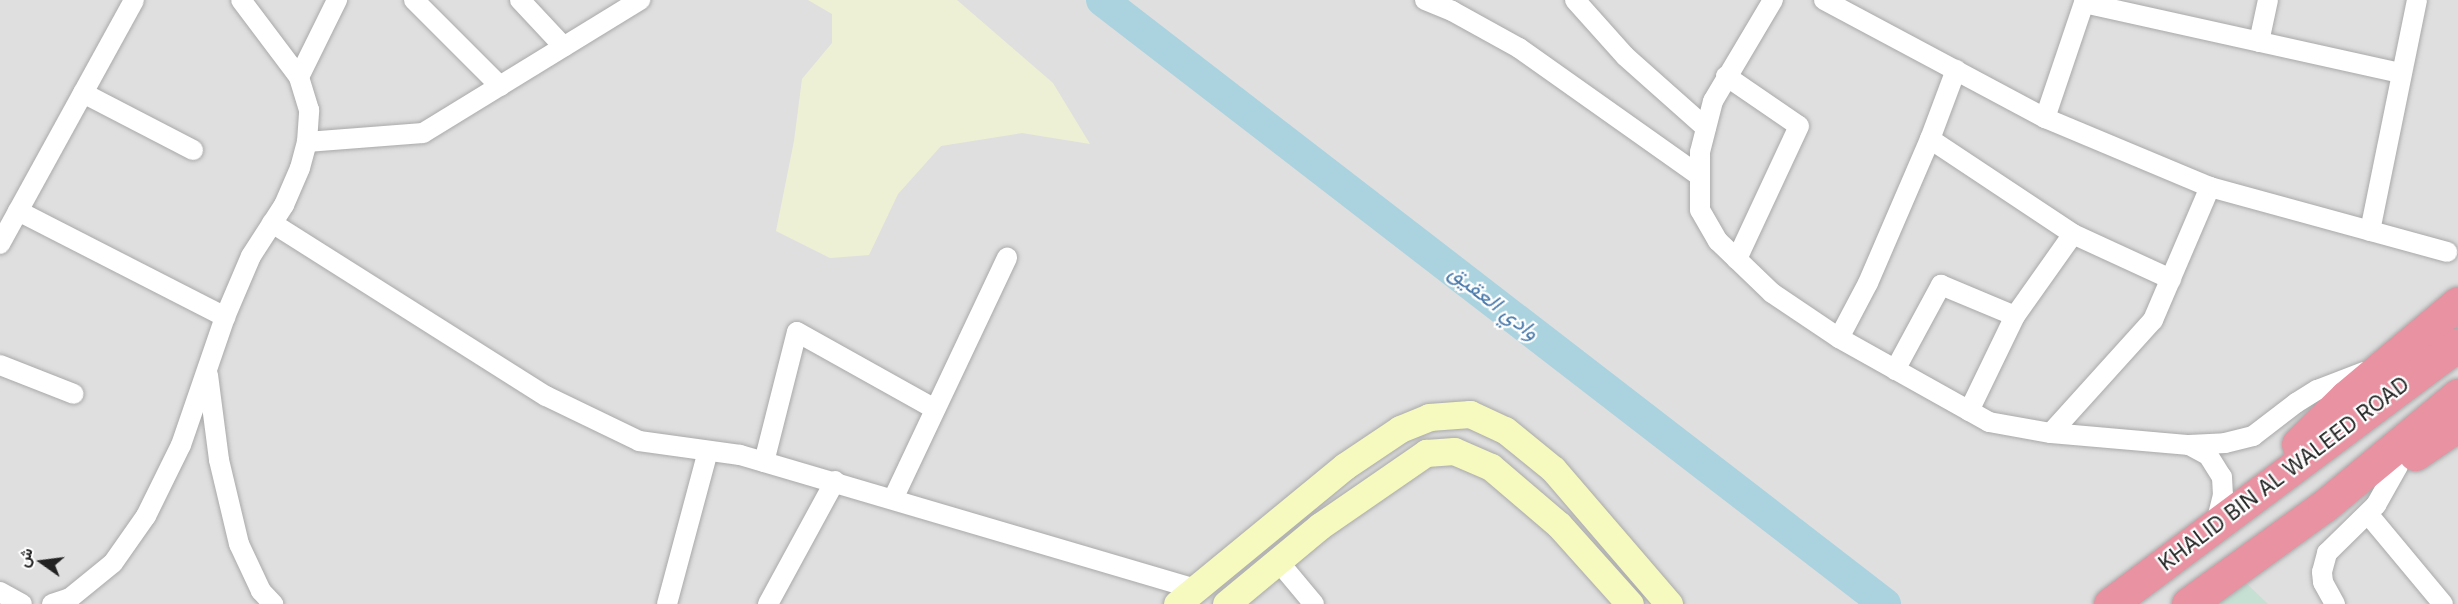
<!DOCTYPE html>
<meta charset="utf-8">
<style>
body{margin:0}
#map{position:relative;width:2458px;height:604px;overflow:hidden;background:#f2efe9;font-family:Inter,Vazirmatn,sans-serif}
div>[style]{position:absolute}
.residential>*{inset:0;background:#e0dfdf;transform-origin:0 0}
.farmland>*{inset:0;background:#eef0d5}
.wetland>*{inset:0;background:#c6e0d4}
.river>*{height:32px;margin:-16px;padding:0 16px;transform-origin:16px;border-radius:16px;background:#aad3df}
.roads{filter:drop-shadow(0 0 2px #a9a9a9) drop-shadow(0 0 2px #a9a9a9)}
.street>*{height:20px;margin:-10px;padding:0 10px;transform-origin:10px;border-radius:10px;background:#fff}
.secondary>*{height:27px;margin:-13.5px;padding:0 13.5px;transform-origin:13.5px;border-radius:13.5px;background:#f7fabf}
.highway>*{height:33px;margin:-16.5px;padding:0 16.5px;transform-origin:16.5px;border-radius:16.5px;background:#e892a2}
span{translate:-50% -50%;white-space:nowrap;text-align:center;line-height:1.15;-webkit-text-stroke:4.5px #fff;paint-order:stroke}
.street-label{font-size:21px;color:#222}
.water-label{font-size:22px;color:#4a7aab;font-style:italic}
.north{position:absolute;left:12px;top:532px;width:60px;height:60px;-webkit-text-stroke:4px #fff;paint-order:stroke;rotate:284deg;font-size:16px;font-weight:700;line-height:24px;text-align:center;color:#222}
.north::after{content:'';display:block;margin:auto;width:21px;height:27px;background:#222;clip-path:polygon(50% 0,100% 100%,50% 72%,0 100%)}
</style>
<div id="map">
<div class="residential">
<div style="left:0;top:0;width:2458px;height:604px"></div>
</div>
<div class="farmland">
<div style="clip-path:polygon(808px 0,957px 0,1053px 83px,1090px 144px,1022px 133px,941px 146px,898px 194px,869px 255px,830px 258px,776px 231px,794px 141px,802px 79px,832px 43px,832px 14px)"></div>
</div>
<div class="wetland">
<div style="clip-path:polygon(2243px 580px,2268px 604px,2217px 604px)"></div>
</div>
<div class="river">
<div style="left:1102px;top:0;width:989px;rotate:37.65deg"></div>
</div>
<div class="roads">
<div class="street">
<div style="left:414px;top:0;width:122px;rotate:45deg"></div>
<div style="left:520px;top:0;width:64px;rotate:46.9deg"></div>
<div style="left:1425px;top:0;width:29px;rotate:22deg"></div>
<div style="left:1452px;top:11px;width:77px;rotate:28.9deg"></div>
<div style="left:1519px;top:48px;width:222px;rotate:35.3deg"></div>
<div style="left:1575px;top:0;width:75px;rotate:48.2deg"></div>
<div style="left:1625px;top:56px;width:108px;rotate:41.6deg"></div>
<div style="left:1773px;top:0;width:117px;rotate:120.7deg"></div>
<div style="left:1713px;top:101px;width:53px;rotate:104.3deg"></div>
<div style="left:1700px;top:152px;width:58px;rotate:90deg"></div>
<div style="left:1700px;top:210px;width:36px;rotate:60deg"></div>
<div style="left:1718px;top:241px;width:75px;rotate:43.9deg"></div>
<div style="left:1772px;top:293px;width:81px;rotate:33.9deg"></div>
<div style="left:1839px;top:338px;width:172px;rotate:29.2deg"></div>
<div style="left:1989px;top:422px;width:63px;rotate:10.1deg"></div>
<div style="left:2051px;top:433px;width:139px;rotate:5deg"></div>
<div style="left:2189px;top:445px;width:36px;rotate:-3deg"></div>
<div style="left:2225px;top:443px;width:29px;rotate:-14deg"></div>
<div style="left:2253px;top:436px;width:54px;rotate:-37.5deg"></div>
<div style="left:2296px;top:403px;width:25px;rotate:-32deg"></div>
<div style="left:2317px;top:390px;width:50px;rotate:-21deg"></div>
<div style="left:1824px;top:0;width:251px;rotate:28.1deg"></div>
<div style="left:2045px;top:118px;width:179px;rotate:22.7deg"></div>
<div style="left:2210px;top:187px;width:145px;rotate:113.2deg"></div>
<div style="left:2153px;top:320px;width:152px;rotate:132.1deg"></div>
<div style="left:2084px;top:3px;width:325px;rotate:12.5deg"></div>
<div style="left:2259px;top:42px;width:43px;rotate:-77.9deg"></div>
<div style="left:1726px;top:76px;width:88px;rotate:34.4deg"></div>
<div style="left:1799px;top:126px;width:147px;rotate:115deg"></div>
<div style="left:299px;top:77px;width:86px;rotate:-63.7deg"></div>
<div style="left:83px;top:93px;width:124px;rotate:27.4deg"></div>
<div style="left:2045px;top:118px;width:125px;rotate:-71.3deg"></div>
<div style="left:1930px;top:139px;width:172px;rotate:33.6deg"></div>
<div style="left:2073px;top:234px;width:108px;rotate:24.7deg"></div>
<div style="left:307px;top:142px;width:116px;rotate:-4.4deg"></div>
<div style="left:423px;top:133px;width:255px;rotate:-31.5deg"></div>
<div style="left:2210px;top:187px;width:246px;rotate:15.3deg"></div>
<div style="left:18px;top:211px;width:233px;rotate:27.1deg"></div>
<div style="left:272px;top:223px;width:324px;rotate:32.3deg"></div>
<div style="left:546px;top:396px;width:103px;rotate:25.8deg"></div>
<div style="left:639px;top:441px;width:102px;rotate:7.9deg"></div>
<div style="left:740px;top:455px;width:475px;rotate:16.4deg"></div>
<div style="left:2370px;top:231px;width:236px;rotate:-78.5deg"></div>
<div style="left:0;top:244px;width:278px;rotate:-61.2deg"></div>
<div style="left:1839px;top:338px;width:62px;rotate:-62.2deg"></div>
<div style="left:1868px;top:283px;width:157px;rotate:-66.7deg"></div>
<div style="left:1930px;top:139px;width:74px;rotate:-69.4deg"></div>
<div style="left:0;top:365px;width:79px;rotate:21.4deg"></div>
<div style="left:1895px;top:370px;width:97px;rotate:-61.6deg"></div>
<div style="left:1941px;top:285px;width:80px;rotate:22.7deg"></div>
<div style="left:208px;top:375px;width:86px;rotate:82.6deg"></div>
<div style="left:219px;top:460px;width:86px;rotate:76.6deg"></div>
<div style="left:239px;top:544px;width:52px;rotate:64.9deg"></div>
<div style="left:261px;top:591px;width:18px;rotate:47deg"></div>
<div style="left:1969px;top:411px;width:106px;rotate:-64.2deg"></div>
<div style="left:2015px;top:316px;width:100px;rotate:-54.7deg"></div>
<div style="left:2189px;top:445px;width:21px;rotate:28deg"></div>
<div style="left:2208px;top:455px;width:26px;rotate:58deg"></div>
<div style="left:2222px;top:477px;width:18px;rotate:87deg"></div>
<div style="left:2223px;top:495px;width:30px;rotate:104deg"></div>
<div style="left:764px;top:462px;width:134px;rotate:-75.8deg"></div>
<div style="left:797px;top:332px;width:158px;rotate:29.2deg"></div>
<div style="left:893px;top:499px;width:267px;rotate:-64.7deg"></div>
<div style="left:2368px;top:514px;width:117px;rotate:50.2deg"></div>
<div style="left:1278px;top:561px;width:56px;rotate:50.1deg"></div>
<div style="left:0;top:592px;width:25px;rotate:29deg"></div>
<div style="left:52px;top:604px;width:19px;rotate:-18deg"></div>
<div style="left:70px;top:598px;width:55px;rotate:-39.1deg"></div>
<div style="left:113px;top:563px;width:57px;rotate:-54.9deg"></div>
<div style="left:146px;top:516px;width:79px;rotate:-63.8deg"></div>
<div style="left:181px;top:445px;width:135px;rotate:-71deg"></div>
<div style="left:225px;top:317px;width:66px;rotate:-66.9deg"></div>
<div style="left:251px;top:256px;width:61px;rotate:-57.1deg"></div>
<div style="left:284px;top:205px;width:40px;rotate:-66.6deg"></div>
<div style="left:300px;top:168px;width:27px;rotate:-75deg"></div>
<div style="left:307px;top:142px;width:32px;rotate:-86deg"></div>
<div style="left:309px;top:110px;width:34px;rotate:-107deg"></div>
<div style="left:299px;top:77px;width:96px;rotate:-127deg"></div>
<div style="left:667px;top:604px;width:158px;rotate:-75deg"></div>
<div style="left:768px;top:604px;width:140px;rotate:-61.4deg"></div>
<div style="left:2335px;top:604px;width:25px;rotate:-119deg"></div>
<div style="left:2323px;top:582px;width:10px;rotate:-96deg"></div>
<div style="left:2322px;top:572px;width:20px;rotate:-75deg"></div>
<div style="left:2327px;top:553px;width:69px;rotate:-44.4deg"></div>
<div style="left:2376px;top:505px;width:45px;rotate:-60.6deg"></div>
</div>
<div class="secondary">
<div style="left:1177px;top:604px;width:217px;rotate:-39.4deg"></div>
<div style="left:1345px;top:466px;width:66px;rotate:-33.9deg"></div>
<div style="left:1400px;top:429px;width:31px;rotate:-22deg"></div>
<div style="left:1429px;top:417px;width:41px;rotate:-4.2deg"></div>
<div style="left:1470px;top:414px;width:38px;rotate:25deg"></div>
<div style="left:1505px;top:430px;width:62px;rotate:39.1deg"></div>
<div style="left:1553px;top:469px;width:178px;rotate:49.3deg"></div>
<div style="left:1226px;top:604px;width:122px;rotate:-39.7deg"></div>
<div style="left:1320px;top:526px;width:129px;rotate:-34.6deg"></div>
<div style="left:1426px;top:453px;width:28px;rotate:-4deg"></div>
<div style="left:1454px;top:451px;width:40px;rotate:23.4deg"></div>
<div style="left:1491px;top:467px;width:89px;rotate:40.5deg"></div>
<div style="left:1559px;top:525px;width:106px;rotate:48.1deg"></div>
</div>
<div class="highway">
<div style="left:2298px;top:444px;width:67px;rotate:-44.4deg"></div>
<div style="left:2346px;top:397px;width:146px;rotate:-40deg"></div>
<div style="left:2415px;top:454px;width:52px;rotate:-34deg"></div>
<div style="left:2110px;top:604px;width:434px;rotate:-36.7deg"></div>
<div style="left:2188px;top:604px;width:168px;rotate:-35.8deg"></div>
<div style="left:2324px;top:506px;width:174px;rotate:-39.6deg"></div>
</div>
</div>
<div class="street-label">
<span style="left:2284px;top:474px;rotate:-37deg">KHALID BIN AL WALEED ROAD</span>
</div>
<div class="water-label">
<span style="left:1494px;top:302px;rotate:38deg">وادي العقيق</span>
</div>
<div class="north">ش</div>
</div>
